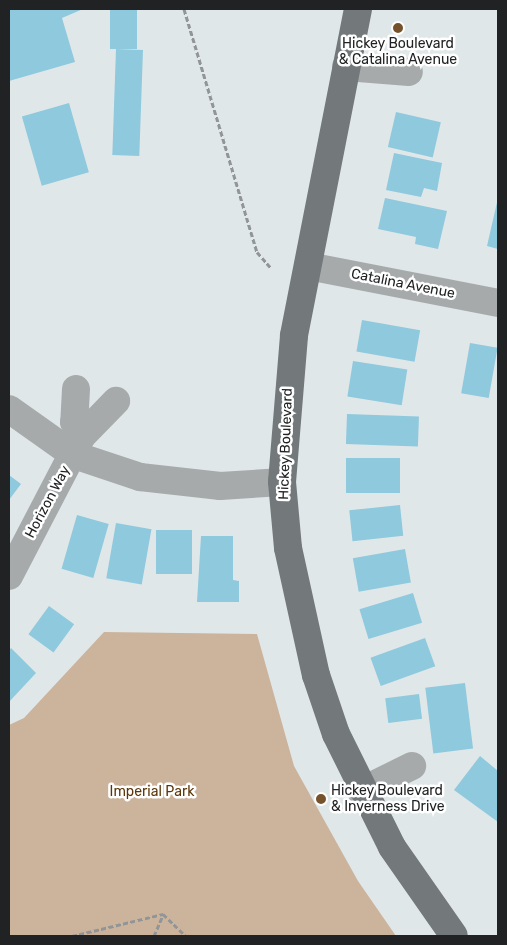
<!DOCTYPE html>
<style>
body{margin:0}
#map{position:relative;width:507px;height:945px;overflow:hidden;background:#e0e7e9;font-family:Rubik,sans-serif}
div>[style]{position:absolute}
.green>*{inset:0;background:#ccb39b}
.building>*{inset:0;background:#8ec9dd;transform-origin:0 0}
.path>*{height:3px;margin-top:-1.5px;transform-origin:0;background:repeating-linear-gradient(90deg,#919597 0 5px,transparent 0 7.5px)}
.minor>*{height:28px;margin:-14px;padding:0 14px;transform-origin:14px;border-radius:14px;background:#a7aaab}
.major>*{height:28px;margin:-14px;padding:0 14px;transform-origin:14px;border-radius:14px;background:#73787a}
.dots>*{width:14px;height:14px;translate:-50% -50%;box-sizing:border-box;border:2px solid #fff;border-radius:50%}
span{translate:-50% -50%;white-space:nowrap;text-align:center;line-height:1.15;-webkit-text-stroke:5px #fff;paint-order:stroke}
.poi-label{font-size:14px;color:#202223}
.left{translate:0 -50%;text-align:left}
.street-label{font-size:14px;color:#202223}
.park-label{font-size:14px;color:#5b3607}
.frame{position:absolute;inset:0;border:10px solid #202223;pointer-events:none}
</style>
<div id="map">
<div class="green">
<div style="clip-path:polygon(104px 632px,257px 634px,294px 766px,358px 881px,396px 936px,9px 936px,9px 725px,24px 718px)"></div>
</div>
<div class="building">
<div style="clip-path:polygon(9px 9px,83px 9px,62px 18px,75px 62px,9px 81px)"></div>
<div style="left:110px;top:9px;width:27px;height:40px"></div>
<div style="left:116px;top:49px;width:27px;height:106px;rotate:2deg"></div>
<div style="left:69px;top:103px;width:72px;height:49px;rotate:74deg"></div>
<div style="left:396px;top:112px;width:46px;height:36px;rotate:13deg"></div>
<div style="clip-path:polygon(394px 153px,442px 163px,437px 191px,424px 188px,421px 197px,386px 190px)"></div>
<div style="clip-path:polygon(385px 198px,447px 211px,438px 249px,415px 244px,416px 237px,378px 229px)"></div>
<div style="clip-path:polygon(498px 198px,498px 249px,487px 246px)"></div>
<div style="left:362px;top:320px;width:59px;height:32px;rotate:10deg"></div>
<div style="left:470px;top:343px;width:28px;height:51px;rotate:10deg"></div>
<div style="left:353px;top:361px;width:55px;height:36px;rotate:9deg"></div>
<div style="left:347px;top:414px;width:72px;height:30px;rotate:2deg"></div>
<div style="left:346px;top:458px;width:54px;height:35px"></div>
<div style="clip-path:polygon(9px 475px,21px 484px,9px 500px)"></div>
<div style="left:400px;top:505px;width:31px;height:51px;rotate:84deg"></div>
<div style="left:77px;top:515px;width:33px;height:56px;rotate:16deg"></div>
<div style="left:116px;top:523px;width:36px;height:56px;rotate:10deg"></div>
<div style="left:156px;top:530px;width:36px;height:44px"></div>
<div style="clip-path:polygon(201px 536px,233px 536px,233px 580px,239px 581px,239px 602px,197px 602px)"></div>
<div style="left:405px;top:549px;width:34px;height:53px;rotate:80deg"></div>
<div style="left:413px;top:593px;width:31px;height:56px;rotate:73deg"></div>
<div style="left:49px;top:606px;width:31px;height:35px;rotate:36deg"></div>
<div style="left:425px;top:638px;width:30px;height:58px;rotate:70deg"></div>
<div style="clip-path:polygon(11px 648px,36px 673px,9px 702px,9px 651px)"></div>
<div style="left:465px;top:683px;width:66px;height:40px;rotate:83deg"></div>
<div style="left:419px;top:694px;width:25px;height:34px;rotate:83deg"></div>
<div style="clip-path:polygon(480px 756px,498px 771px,498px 822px,454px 790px)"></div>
</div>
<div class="path">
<div style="left:184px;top:9px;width:254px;rotate:73.3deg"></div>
<div style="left:257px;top:252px;width:21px;rotate:49deg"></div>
<div style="left:163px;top:914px;width:32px;rotate:44deg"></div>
<div style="left:72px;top:936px;width:94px;rotate:-13.6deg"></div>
<div style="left:154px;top:936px;width:23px;rotate:-67deg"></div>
</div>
<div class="minor">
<div style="left:346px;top:67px;width:63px;rotate:4.5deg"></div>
<div style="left:308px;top:266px;width:194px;rotate:11deg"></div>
<div style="left:76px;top:389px;width:33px;rotate:93deg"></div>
<div style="left:74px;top:422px;width:16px;rotate:60deg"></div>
<div style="left:9px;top:409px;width:80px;rotate:35.3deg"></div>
<div style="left:74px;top:455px;width:70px;rotate:18.4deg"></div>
<div style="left:140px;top:477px;width:81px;rotate:6.4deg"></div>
<div style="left:220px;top:486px;width:62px;rotate:-3.7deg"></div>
<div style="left:9px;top:576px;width:158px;rotate:-62.5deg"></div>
<div style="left:82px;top:436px;width:49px;rotate:-45.8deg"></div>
<div style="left:361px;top:791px;width:57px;rotate:-26.1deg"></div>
</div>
<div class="major">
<div style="left:358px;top:9px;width:333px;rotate:101.1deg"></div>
<div style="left:294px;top:336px;width:146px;rotate:94.7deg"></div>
<div style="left:282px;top:482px;width:66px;rotate:84.8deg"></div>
<div style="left:288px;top:548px;width:130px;rotate:77.6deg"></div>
<div style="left:316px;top:675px;width:62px;rotate:71.3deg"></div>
<div style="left:336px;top:734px;width:126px;rotate:63.6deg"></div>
<div style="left:392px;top:847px;width:108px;rotate:55.1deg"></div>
</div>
<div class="dots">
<div style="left:398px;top:28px;background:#76522c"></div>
<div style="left:321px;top:799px;background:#76522c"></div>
</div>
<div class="poi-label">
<span style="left:398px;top:52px">Hickey Boulevard<br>&amp; Catalina Avenue</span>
<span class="left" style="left:331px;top:799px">Hickey Boulevard<br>&amp; Inverness Drive</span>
</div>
<div class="street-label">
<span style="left:403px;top:284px;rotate:11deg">Catalina Avenue</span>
<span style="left:286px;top:444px;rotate:-88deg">Hickey Boulevard</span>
<span style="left:48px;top:502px;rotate:-62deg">Horizon Way</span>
</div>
<div class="park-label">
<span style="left:152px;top:792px">Imperial Park</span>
</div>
<div class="frame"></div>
</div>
